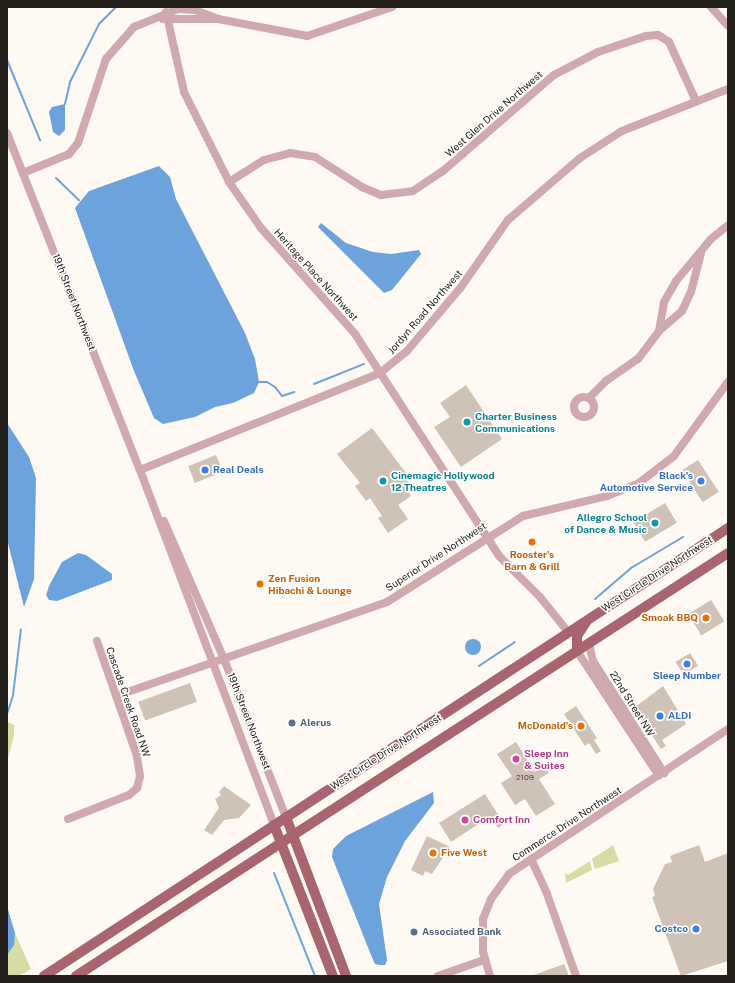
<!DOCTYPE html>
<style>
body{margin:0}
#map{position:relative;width:735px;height:983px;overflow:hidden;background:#fef9f3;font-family:"Public Sans",sans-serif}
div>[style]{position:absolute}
.green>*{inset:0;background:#d5dda5}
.water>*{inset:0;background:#6ca3dc}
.round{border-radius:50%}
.stream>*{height:2px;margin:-1px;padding:0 1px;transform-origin:1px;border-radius:1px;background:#6ca3dc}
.building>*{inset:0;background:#cfc2b6;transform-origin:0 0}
.minor>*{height:8px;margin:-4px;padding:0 4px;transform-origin:4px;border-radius:4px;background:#d0a9ad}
.minor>.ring{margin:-4px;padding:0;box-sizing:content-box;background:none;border:8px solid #d0a9ad;border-radius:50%}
.major>*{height:10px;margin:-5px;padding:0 5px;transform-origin:5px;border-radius:5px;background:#a8656e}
.dots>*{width:11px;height:11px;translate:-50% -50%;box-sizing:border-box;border:2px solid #fff;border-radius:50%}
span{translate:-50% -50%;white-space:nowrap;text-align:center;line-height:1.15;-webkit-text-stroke:3px #fff;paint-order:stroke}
.number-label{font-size:8px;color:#4f4842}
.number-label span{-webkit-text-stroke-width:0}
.street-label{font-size:10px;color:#24201b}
.culture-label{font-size:10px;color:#0d838f;font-weight:700}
.left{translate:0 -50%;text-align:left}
.right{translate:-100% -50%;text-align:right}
.shop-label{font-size:10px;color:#366cbe;font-weight:700}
.food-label{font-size:10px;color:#c56008;font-weight:700}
.service-label{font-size:10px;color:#4e5e75;font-weight:700}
.hotel-label{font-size:10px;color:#b23c85;font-weight:700}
.frame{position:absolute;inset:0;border:8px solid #24201b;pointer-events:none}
</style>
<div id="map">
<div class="green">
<div style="clip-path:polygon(7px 722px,14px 725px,14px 735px,7px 762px)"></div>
<div style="clip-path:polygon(613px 845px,619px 861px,595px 869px,592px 859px)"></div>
<div style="clip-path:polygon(590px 861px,592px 870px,566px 883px,565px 873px,568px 875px)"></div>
<div style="clip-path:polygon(7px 915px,31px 969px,19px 976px,7px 976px)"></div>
</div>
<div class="water">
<div style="clip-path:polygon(65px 104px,65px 130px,59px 136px,53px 132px,49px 112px,52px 107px)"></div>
<div style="clip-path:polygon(159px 166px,170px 177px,176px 199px,245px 333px,255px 359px,259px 382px,254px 393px,233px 403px,215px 407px,195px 417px,163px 424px,154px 418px,134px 371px,75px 208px,89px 191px)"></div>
<div style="clip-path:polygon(321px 223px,346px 243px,373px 252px,391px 254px,419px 250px,421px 254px,392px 290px,384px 293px,318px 227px)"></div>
<div style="clip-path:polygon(7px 423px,29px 457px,36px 478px,34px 579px,24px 607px,7px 539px)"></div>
<div style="clip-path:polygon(78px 553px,86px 555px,112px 574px,112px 580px,57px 601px,49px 600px,46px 595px,49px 586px,62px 562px)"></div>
<div class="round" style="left:465px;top:639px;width:16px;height:16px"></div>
<div style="clip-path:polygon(433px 792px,434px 803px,405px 841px,387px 877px,379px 904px,387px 960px,385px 965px,380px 965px,375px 964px,371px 955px,332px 857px,333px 849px,346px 836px)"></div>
<div style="clip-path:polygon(7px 906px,15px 933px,14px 945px,7px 955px)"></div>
</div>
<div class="stream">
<div style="left:7px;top:60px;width:87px;rotate:67.6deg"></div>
<div style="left:65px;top:104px;width:23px;rotate:-77deg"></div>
<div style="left:70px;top:82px;width:65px;rotate:-63.4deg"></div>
<div style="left:99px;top:24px;width:24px;rotate:-45deg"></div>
<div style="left:56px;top:178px;width:32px;rotate:44deg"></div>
<div style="left:259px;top:382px;width:8px"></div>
<div style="left:267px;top:382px;width:9px;rotate:32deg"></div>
<div style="left:275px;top:387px;width:11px;rotate:52deg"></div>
<div style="left:282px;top:396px;width:13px;rotate:-18deg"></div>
<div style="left:314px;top:384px;width:54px;rotate:-21.8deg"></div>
<div style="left:595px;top:599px;width:48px;rotate:-40.7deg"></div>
<div style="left:631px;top:568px;width:61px;rotate:-30.8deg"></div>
<div style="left:479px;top:666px;width:43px;rotate:-33.7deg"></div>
<div style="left:7px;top:714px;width:20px;rotate:-72deg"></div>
<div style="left:13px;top:695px;width:66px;rotate:-83.1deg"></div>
<div style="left:274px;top:873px;width:111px;rotate:68.3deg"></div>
</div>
<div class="building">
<div style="clip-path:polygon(466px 385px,502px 439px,461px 467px,434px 427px,450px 417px,440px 403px)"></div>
<div style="clip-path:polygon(372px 428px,406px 473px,404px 475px,410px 485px,406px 488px,411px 496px,398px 505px,408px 519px,388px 533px,378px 518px,382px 516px,370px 498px,366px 501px,355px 486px,360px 483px,337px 454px)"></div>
<div style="left:216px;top:455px;width:18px;height:30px;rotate:68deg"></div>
<div style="left:698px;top:460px;width:38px;height:19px;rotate:57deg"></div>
<div style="left:665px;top:503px;width:23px;height:37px;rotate:59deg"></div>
<div style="left:711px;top:600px;width:25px;height:27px;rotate:58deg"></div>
<div style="left:690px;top:653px;width:15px;height:17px;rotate:58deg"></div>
<div style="left:190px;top:683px;width:20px;height:55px;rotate:70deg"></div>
<div style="clip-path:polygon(663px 686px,686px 724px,662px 740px,666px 746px,661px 749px,634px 708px)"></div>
<div style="clip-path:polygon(576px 706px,597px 738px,594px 740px,601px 751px,596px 754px,589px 743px,585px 746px,564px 714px)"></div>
<div style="clip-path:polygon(516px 742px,535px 772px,545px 765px,549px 773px,539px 779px,555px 804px,536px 816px,525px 799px,515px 805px,501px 783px,512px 776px,497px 754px)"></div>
<div style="clip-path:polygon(224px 786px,251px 805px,239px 818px,224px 820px,212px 835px,204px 830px,219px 808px,215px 799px,221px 795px,219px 792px)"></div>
<div style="clip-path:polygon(485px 794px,504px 824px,498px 828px,491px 816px,451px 842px,439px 823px)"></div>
<div style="clip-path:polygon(427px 836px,450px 847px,432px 874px,425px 871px,423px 876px,411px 870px)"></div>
<div style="clip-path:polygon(699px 845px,705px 862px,728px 853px,728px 961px,681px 976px,652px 897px,655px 896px,653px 889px,665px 864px,672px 862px,670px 856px)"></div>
<div style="clip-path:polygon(564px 964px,569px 976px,534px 976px,534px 975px)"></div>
</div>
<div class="minor">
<div style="left:711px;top:7px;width:25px;rotate:48deg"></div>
<div style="left:166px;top:12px;width:82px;rotate:77.3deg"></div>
<div style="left:184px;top:92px;width:101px;rotate:63.4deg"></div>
<div style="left:229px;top:182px;width:56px;rotate:55.2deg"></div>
<div style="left:261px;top:228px;width:142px;rotate:48.4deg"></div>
<div style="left:355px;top:334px;width:265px;rotate:57deg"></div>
<div style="left:499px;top:556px;width:58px;rotate:45deg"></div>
<div style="left:540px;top:597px;width:45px;rotate:51.3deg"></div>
<div style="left:163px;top:19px;width:55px"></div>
<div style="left:218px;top:19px;width:91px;rotate:10.8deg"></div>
<div style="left:307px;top:36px;width:90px;rotate:-18.8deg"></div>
<div style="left:7px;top:133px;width:362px;rotate:68.5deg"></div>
<div style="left:140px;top:470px;width:379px;rotate:69.3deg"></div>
<div style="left:23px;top:173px;width:50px;rotate:-22.4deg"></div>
<div style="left:69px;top:154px;width:14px;rotate:-51deg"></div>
<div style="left:78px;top:143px;width:89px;rotate:-71.6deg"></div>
<div style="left:106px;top:59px;width:43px;rotate:-48.8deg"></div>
<div style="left:134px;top:27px;width:48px;rotate:-22.2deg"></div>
<div style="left:178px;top:9px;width:17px;rotate:3deg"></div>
<div style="left:195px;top:10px;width:25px;rotate:21deg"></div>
<div style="left:229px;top:182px;width:41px;rotate:-32.2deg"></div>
<div style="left:264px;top:160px;width:27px;rotate:-15deg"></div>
<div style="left:290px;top:153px;width:25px;rotate:9deg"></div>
<div style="left:315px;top:157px;width:56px;rotate:32.6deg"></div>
<div style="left:362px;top:187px;width:21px;rotate:23deg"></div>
<div style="left:381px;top:195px;width:32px;rotate:-7deg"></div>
<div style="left:413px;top:191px;width:36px;rotate:-34deg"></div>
<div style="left:443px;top:171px;width:147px;rotate:-40.9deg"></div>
<div style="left:554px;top:75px;width:50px;rotate:-27.6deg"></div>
<div style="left:598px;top:52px;width:51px;rotate:-18.4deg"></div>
<div style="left:646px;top:36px;width:12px;rotate:-5deg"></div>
<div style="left:658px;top:35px;width:13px;rotate:32deg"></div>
<div style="left:669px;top:42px;width:65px;rotate:65.4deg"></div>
<div style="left:659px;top:331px;width:29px;rotate:-80deg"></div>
<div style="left:664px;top:302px;width:24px;rotate:-60deg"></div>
<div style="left:676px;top:281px;width:55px;rotate:-50.2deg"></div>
<div style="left:711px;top:239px;width:22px;rotate:-39deg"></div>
<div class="ring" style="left:574px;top:397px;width:12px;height:12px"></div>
<div style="left:589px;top:398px;width:24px;rotate:-45deg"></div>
<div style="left:606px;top:381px;width:39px;rotate:-35deg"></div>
<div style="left:638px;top:359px;width:35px;rotate:-53deg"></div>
<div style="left:659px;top:331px;width:30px;rotate:-41deg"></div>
<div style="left:682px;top:311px;width:21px;rotate:-65deg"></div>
<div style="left:691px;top:292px;width:40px;rotate:-75.6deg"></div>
<div style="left:140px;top:470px;width:259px;rotate:-22deg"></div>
<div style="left:380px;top:373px;width:35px;rotate:-39deg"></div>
<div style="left:407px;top:351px;width:84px;rotate:-49.8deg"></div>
<div style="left:461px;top:287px;width:82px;rotate:-55deg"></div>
<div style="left:508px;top:220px;width:95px;rotate:-40.7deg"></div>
<div style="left:580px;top:158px;width:50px;rotate:-32.7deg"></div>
<div style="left:622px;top:131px;width:114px;rotate:-21.6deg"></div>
<div style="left:164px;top:521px;width:150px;rotate:66.5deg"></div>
<div style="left:224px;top:659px;width:170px;rotate:68.6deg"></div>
<div style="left:589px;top:644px;width:17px;rotate:77deg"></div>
<div style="left:593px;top:661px;width:133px;rotate:57.6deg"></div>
<div style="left:577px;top:651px;width:149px;rotate:56.7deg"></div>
<div style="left:116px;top:696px;width:287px;rotate:-19.1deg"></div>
<div style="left:387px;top:602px;width:161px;rotate:-32.3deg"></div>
<div style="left:523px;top:516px;width:86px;rotate:-13.4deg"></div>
<div style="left:607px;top:496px;width:35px;rotate:-22deg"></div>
<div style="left:639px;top:483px;width:44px;rotate:-37.6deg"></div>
<div style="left:674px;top:456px;width:92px;rotate:-53.9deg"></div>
<div style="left:68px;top:819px;width:66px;rotate:-21.5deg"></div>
<div style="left:129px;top:795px;width:11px;rotate:-41deg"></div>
<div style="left:137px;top:788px;width:12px;rotate:-76deg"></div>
<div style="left:140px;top:776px;width:20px;rotate:-99deg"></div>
<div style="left:137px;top:756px;width:122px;rotate:-109.2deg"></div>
<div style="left:531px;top:859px;width:38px;rotate:65deg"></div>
<div style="left:547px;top:894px;width:87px;rotate:70.5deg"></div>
<div style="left:438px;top:976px;width:49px;rotate:-19.2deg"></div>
<div style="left:490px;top:976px;width:25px;rotate:-106deg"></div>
<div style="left:483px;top:952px;width:33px;rotate:-90deg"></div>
<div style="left:483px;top:919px;width:22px;rotate:-68deg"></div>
<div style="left:491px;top:899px;width:31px;rotate:-54deg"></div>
<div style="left:509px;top:874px;width:263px;rotate:-33.5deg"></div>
</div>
<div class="major">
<div style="left:577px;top:651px;width:15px;rotate:-90deg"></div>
<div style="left:577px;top:636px;width:17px;rotate:-57deg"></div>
<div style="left:286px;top:817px;width:170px;rotate:69.3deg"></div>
<div style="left:274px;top:825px;width:162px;rotate:68.7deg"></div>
<div style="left:44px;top:976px;width:818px;rotate:-33.22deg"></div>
<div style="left:76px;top:976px;width:777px;rotate:-32.97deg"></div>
</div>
<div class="dots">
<div style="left:467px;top:422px;background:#0f9aa8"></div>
<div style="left:205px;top:470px;background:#3f7fe0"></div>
<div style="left:383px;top:481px;background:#0f9aa8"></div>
<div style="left:701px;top:481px;background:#3f7fe0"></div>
<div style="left:655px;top:523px;background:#0f9aa8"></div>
<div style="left:532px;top:542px;background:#e8710a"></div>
<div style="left:260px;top:584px;background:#e8710a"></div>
<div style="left:706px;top:618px;background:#e8710a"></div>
<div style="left:687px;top:664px;background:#3f7fe0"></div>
<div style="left:660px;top:716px;background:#3f7fe0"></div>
<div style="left:292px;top:723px;background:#5c6f8a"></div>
<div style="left:581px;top:726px;background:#e8710a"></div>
<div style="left:516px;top:759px;background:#d1479c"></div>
<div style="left:465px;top:820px;background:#d1479c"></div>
<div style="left:433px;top:853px;background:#e8710a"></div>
<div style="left:696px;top:929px;background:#3f7fe0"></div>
<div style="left:414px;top:932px;background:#5c6f8a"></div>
</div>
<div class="number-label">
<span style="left:525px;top:778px">2109</span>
</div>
<div class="street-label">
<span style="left:494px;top:114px;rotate:-41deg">West Glen Drive Northwest</span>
<span style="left:316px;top:275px;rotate:48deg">Heritage Place Northwest</span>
<span style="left:74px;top:302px;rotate:69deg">19th Street Northwest</span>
<span style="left:425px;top:312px;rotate:-49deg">Jordyn Road Northwest</span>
<span style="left:436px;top:557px;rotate:-33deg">Superior Drive Northwest</span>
<span style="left:657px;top:574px;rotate:-33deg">West Circle Drive Northwest</span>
<span style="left:128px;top:702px;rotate:71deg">Cascade Creek Road NW</span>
<span style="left:632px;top:704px;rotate:58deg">22nd Street NW</span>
<span style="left:249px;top:721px;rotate:69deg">19th Street Northwest</span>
<span style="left:386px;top:752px;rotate:-33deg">West Circle Drive Northwest</span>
<span style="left:567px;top:824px;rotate:-33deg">Commerce Drive Northwest</span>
</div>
<div class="culture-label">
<span class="left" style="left:475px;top:422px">Charter Business<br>Communications</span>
<span class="left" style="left:391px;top:481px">Cinemagic Hollywood<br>12 Theatres</span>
<span class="right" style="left:647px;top:523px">Allegro School<br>of Dance &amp; Music</span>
</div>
<div class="shop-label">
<span class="left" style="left:213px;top:470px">Real Deals</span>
<span class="right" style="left:693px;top:481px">Black's<br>Automotive Service</span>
<span style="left:687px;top:676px">Sleep Number</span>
<span class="left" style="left:668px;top:716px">ALDI</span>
<span class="right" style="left:688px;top:929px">Costco</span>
</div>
<div class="food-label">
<span style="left:532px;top:560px">Rooster's<br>Barn &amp; Grill</span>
<span class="left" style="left:268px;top:584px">Zen Fusion<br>Hibachi &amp; Lounge</span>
<span class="right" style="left:698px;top:618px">Smoak BBQ</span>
<span class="right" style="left:573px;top:726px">McDonald's</span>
<span class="left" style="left:441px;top:853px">Five West</span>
</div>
<div class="service-label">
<span class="left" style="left:300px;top:723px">Alerus</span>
<span class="left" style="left:422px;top:932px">Associated Bank</span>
</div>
<div class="hotel-label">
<span class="left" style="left:524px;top:759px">Sleep Inn<br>&amp; Suites</span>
<span class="left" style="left:473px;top:820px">Comfort Inn</span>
</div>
<div class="frame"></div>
</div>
